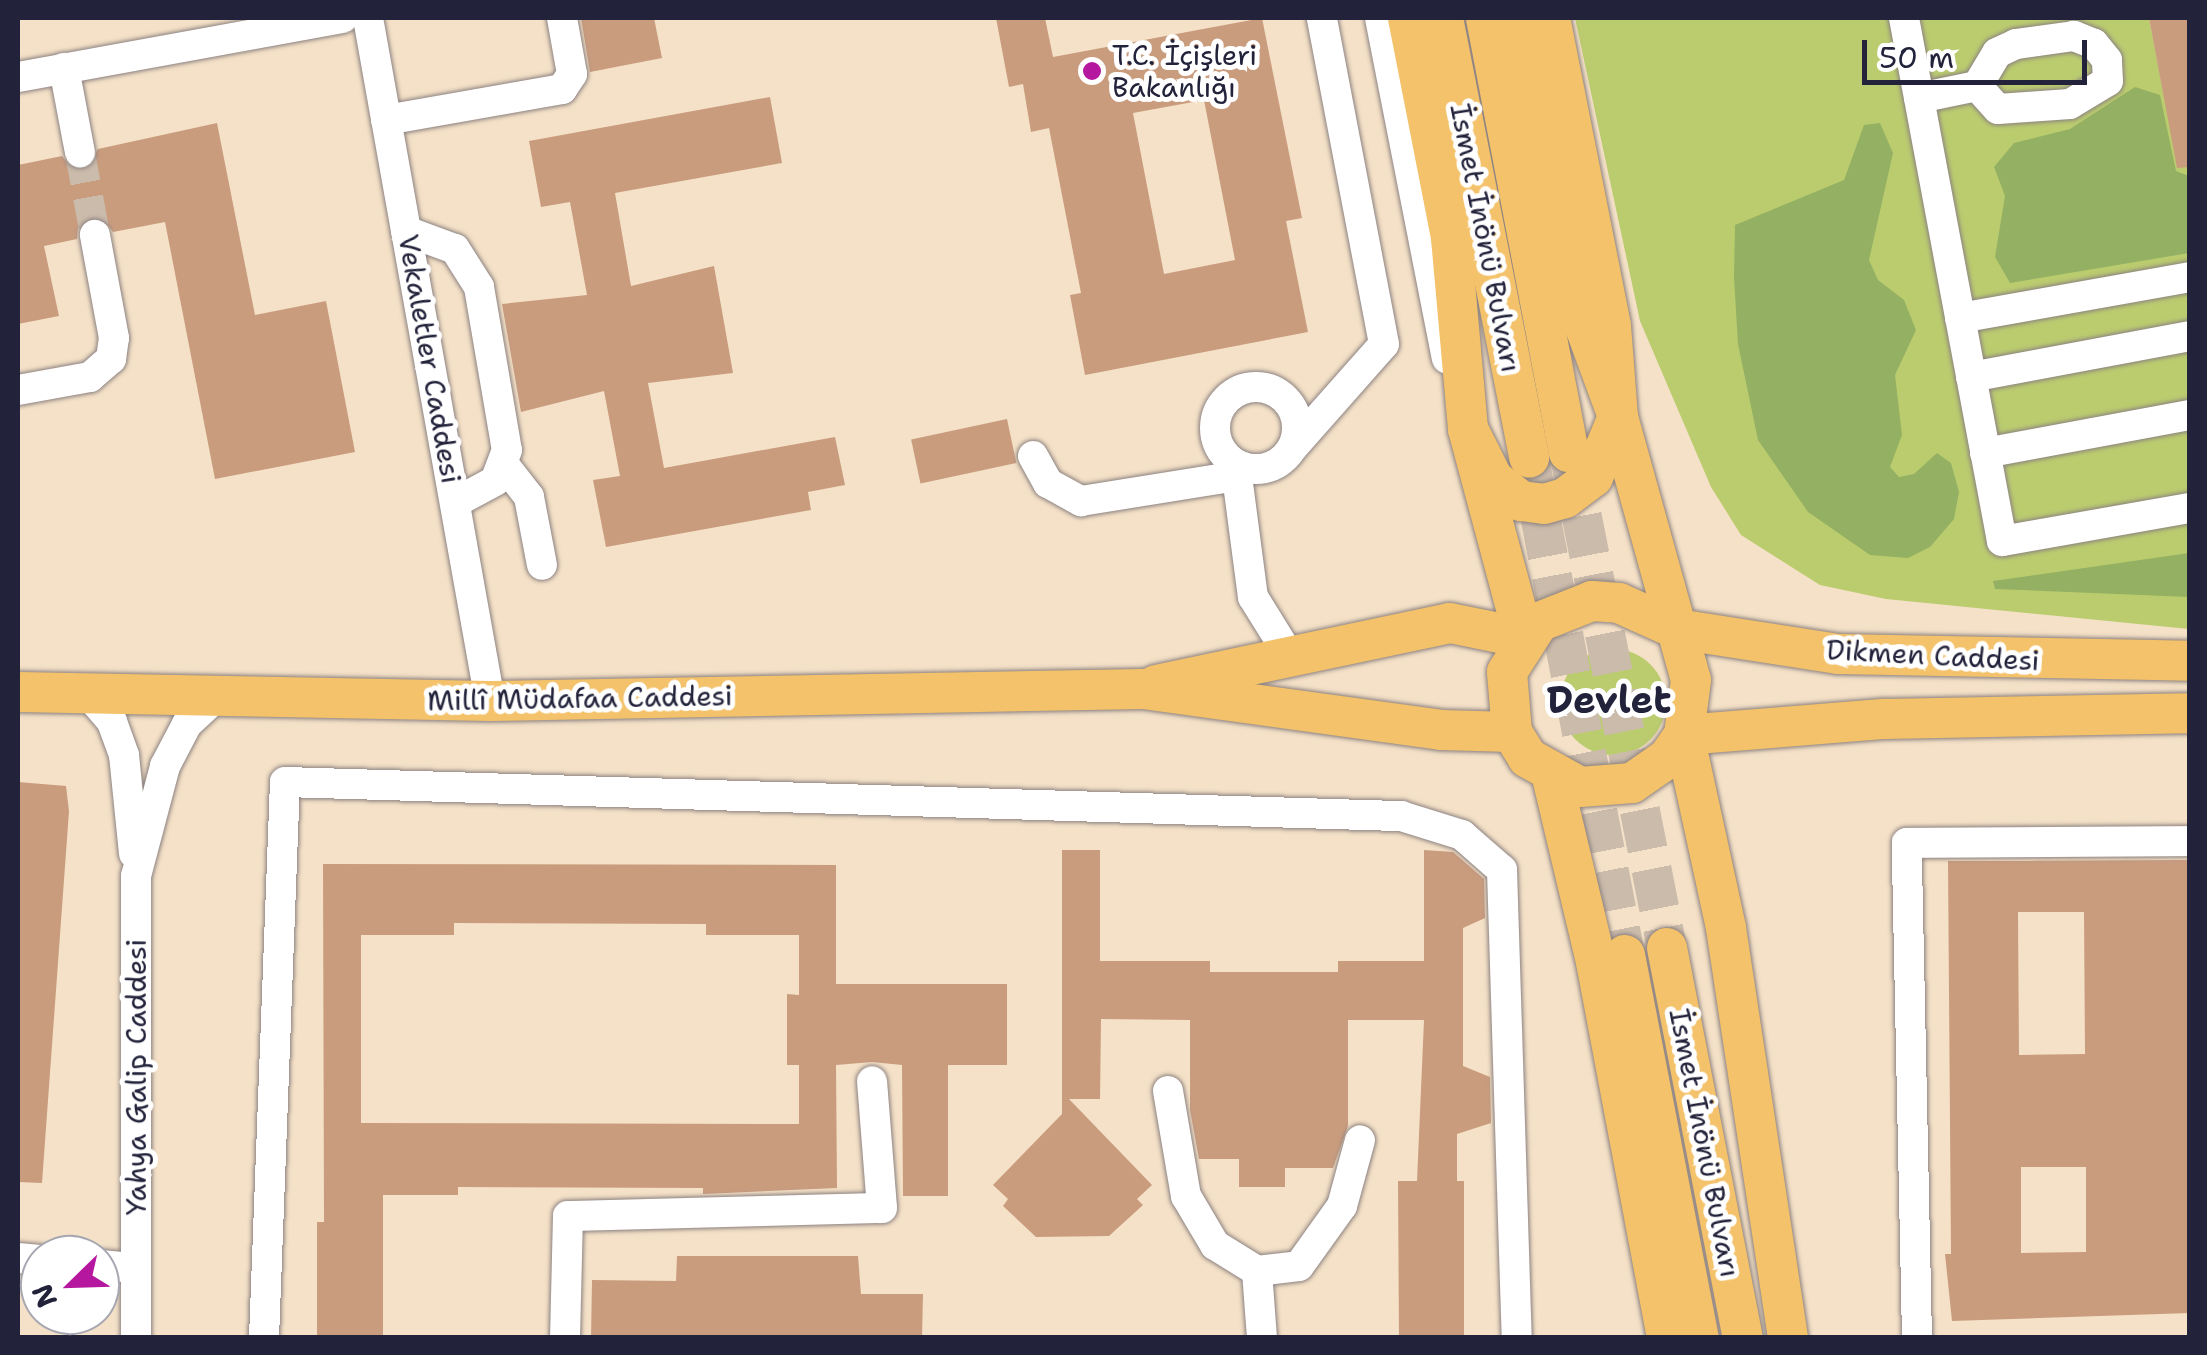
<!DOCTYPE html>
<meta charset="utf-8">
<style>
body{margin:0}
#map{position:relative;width:2207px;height:1355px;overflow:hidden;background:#f5e1c7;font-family:"Shantell Sans",sans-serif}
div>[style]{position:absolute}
.green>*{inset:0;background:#bbcc6f}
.round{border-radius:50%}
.forest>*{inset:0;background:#94b062}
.building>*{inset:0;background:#c99c7e;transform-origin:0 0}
.minor-tunnel>*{height:30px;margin-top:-15px;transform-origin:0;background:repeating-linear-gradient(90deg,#cbbbab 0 30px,transparent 0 45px)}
.major-tunnel>*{height:40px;margin-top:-20px;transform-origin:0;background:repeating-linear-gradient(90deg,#cbbbab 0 40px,transparent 0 60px)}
.roads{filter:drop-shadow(0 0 2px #8c8281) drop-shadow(0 0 2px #8c8281)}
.minor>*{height:30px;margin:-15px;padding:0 15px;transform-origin:15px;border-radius:15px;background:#fff}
.minor>.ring{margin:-15px;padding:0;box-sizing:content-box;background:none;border:30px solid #fff;border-radius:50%}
.major>*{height:40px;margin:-20px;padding:0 20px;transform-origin:20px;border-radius:20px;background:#f4c26a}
.dots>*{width:28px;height:28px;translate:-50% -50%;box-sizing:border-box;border:5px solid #fff;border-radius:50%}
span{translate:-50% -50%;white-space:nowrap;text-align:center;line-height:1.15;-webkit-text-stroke:10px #fff;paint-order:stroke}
.poi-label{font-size:28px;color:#22223b}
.left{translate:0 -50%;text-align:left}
.street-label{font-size:28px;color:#22223b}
.district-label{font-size:38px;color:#22223b;font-weight:700}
.frame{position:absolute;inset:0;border:20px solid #22223b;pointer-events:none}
.north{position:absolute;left:20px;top:1235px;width:100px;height:100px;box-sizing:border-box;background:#fff;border:2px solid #a7a7b1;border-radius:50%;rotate:247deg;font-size:28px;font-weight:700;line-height:40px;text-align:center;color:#22223b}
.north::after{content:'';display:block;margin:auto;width:35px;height:45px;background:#b5179e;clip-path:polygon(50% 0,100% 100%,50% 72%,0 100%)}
.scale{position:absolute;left:1862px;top:40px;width:225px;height:45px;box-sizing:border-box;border:5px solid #22223b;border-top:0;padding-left:12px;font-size:30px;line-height:35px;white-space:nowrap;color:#22223b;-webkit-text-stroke:8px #fff;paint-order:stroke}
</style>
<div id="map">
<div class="green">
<div style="clip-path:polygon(1575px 18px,2149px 18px,2172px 137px,2189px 135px,2189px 629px,1886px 599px,1820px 585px,1741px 535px,1711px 487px,1640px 321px)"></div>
<div class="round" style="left:1560px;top:649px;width:106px;height:106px"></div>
</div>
<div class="forest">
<div style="clip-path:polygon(2135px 87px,2160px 95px,2176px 171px,2189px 176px,2189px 253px,2010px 283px,1995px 257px,2005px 196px,1994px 167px,2014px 143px,2070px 129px)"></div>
<div style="clip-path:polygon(1880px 123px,1893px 153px,1869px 260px,1878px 280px,1904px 300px,1916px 330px,1895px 375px,1902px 435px,1890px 467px,1899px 477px,1914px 474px,1937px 453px,1951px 463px,1959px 492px,1954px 519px,1930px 547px,1908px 558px,1870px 555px,1808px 512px,1758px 440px,1738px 344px,1734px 278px,1735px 225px,1844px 180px,1864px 125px)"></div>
<div style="clip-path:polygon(2189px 553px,2189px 597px,1995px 589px,1993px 581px)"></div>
</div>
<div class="building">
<div style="clip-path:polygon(581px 18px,654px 18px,662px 58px,590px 72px)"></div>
<div style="clip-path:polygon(evenodd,996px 18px,1045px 18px,1053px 57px,1262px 18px,1302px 218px,1286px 221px,1308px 332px,1085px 375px,1070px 295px,1081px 293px,1049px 128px,1031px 132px,1023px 84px,1009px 87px,996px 18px,1204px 100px,1235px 260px,1164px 274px,1133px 113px,1204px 100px)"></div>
<div style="clip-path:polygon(2149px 18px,2190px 18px,2190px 167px,2177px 168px)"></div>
<div style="clip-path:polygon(770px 97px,782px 163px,615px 193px,631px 286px,714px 266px,733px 373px,648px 383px,664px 468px,835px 437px,845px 485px,808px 492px,811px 510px,606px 547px,593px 480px,620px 476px,604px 391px,521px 412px,502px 304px,587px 295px,570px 202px,541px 207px,529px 141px)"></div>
<div style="clip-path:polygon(217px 123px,255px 315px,326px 301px,355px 452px,215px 479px,165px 222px,113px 232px,102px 218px,91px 217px,78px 228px,77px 239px,44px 246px,59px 316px,18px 324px,18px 165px,62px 156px,73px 170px,84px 171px,98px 149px)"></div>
<div style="left:1007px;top:419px;width:45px;height:98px;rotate:78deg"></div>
<div style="clip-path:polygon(18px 782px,66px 786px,69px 811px,42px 1183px,18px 1182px)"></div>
<div style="clip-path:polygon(1062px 850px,1100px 850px,1100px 961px,1210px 961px,1210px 972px,1338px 972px,1338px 961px,1424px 961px,1424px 850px,1453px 852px,1484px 879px,1485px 918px,1463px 928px,1463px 1066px,1490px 1077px,1491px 1123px,1457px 1134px,1457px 1181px,1464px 1181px,1464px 1338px,1399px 1338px,1398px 1181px,1417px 1181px,1424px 1020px,1348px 1020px,1348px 1126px,1333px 1168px,1285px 1168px,1285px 1187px,1239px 1187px,1239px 1159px,1199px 1159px,1190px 1110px,1190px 1020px,1101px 1019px,1100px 1099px,1069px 1099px,1152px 1185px,1137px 1199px,1143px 1205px,1109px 1236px,1036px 1237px,1003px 1206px,1008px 1199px,993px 1185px,1062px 1114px)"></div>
<div style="clip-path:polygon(evenodd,2190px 860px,2190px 1313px,1952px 1321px,1945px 1254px,1951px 1254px,1948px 861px,2190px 860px,2018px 912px,2084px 912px,2085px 1054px,2019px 1055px,2018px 912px,2190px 860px,2021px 1167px,2086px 1167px,2086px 1252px,2021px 1253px,2021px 1167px)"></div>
<div style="clip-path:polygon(evenodd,323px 864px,836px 865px,836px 984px,1007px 984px,1007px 1065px,948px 1065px,948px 1196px,903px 1196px,902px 1065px,872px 1062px,836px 1065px,837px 1188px,703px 1194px,703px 1188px,458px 1187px,458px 1195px,383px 1195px,383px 1338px,317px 1338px,317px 1222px,324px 1222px,323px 864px,454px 923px,706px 924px,706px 935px,799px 935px,799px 995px,787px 994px,787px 1065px,799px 1065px,799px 1124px,361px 1123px,361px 935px,454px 935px,454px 923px)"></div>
<div style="clip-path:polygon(677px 1256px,858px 1256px,861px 1294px,923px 1294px,922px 1338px,591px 1338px,592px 1280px,676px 1281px)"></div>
</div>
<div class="minor-tunnel">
<div style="left:80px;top:153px;width:83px;rotate:79.6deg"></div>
</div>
<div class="major-tunnel">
<div style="left:1570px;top:457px;width:500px;rotate:78.82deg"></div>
<div style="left:1529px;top:458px;width:506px;rotate:79.07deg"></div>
</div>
<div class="roads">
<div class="minor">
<div style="left:368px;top:18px;width:694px;rotate:79.87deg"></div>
<div style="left:1380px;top:18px;width:347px;rotate:78.9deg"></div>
<div style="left:1904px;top:18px;width:532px;rotate:79.39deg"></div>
<div style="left:2002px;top:541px;width:191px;rotate:-10deg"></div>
<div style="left:64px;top:68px;width:86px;rotate:79.3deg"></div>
<div style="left:18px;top:77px;width:330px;rotate:-10.3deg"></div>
<div style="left:1919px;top:98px;width:59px;rotate:-11.7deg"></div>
<div style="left:1977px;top:86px;width:31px;rotate:48deg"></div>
<div style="left:1998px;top:109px;width:72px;rotate:-4deg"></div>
<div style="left:2070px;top:104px;width:44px;rotate:-31.2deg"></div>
<div style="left:2108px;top:81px;width:21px;rotate:-93deg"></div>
<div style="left:2107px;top:60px;width:21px;rotate:-129deg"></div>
<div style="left:2094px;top:44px;width:22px;rotate:-158deg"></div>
<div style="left:2074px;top:36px;width:59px;rotate:172.1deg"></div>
<div style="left:2016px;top:44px;width:21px;rotate:155deg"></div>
<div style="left:1997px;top:53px;width:39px;rotate:121deg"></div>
<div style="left:386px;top:120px;width:179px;rotate:-10deg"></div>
<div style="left:562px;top:89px;width:18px;rotate:-56deg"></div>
<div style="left:572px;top:74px;width:57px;rotate:-100.1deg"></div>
<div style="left:406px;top:231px;width:52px;rotate:20.2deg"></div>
<div style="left:455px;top:249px;width:45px;rotate:57.7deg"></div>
<div style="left:479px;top:287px;width:165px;rotate:80.3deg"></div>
<div style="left:507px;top:450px;width:33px;rotate:111deg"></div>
<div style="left:495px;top:481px;width:44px;rotate:151.7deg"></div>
<div style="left:1960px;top:318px;width:234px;rotate:-10.1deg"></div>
<div style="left:1971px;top:377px;width:223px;rotate:-10.6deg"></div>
<div class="ring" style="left:1215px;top:387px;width:52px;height:52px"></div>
<div style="left:18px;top:390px;width:73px;rotate:-10.2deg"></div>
<div style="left:90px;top:377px;width:28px;rotate:-41deg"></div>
<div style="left:111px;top:359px;width:21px;rotate:-82deg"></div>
<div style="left:114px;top:338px;width:105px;rotate:-100.5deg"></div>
<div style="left:1293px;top:447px;width:137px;rotate:-48.5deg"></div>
<div style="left:1384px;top:344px;width:332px;rotate:-100.8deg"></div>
<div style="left:1985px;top:453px;width:208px;rotate:-10.5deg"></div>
<div style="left:1033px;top:456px;width:31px;rotate:61deg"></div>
<div style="left:1048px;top:483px;width:38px;rotate:29deg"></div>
<div style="left:1081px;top:501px;width:158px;rotate:-9.1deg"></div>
<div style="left:505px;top:466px;width:39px;rotate:52deg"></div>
<div style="left:529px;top:497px;width:69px;rotate:79.2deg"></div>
<div style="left:1243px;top:467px;width:11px;rotate:124deg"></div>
<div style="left:1237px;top:476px;width:122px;rotate:82.5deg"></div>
<div style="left:1253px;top:597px;width:68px;rotate:58.2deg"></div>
<div style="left:88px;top:694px;width:37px;rotate:49deg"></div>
<div style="left:112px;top:722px;width:35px;rotate:70deg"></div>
<div style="left:124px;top:755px;width:99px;rotate:84.2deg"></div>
<div style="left:1168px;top:1091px;width:107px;rotate:80.3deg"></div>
<div style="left:1186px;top:1196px;width:57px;rotate:59.4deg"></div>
<div style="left:1215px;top:1245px;width:49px;rotate:31.8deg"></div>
<div style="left:18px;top:1258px;width:22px;rotate:5deg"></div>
<div style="left:100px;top:1265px;width:36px;rotate:5deg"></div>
<div style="left:136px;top:1338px;width:462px;rotate:-90deg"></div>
<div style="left:136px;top:876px;width:114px;rotate:-75.2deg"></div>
<div style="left:165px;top:766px;width:47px;rotate:-62.4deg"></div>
<div style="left:187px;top:724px;width:40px;rotate:-43deg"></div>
<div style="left:264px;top:1338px;width:556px;rotate:-87.84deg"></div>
<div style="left:285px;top:782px;width:1117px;rotate:1.75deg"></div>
<div style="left:1401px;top:816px;width:64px;rotate:17.3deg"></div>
<div style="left:1462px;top:835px;width:53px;rotate:41.2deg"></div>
<div style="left:1502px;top:870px;width:468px;rotate:88.2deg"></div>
<div style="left:565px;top:1338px;width:122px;rotate:-88.6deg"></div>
<div style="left:568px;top:1216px;width:314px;rotate:-1.5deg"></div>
<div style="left:882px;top:1208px;width:127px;rotate:-94.5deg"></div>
<div style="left:1262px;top:1338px;width:67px;rotate:-94.3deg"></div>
<div style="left:1257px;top:1271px;width:42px;rotate:-6.8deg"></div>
<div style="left:1299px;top:1266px;width:74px;rotate:-54.4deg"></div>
<div style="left:1342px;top:1206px;width:68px;rotate:-74.7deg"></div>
<div style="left:1917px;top:1338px;width:495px;rotate:-91.2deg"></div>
<div style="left:1907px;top:843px;width:283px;rotate:-0.4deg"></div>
</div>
<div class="major">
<div style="left:1408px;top:18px;width:224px;rotate:78.9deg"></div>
<div style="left:1451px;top:238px;width:192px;rotate:84.9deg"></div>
<div style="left:1468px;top:429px;width:216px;rotate:75deg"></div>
<div style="left:1443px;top:18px;width:448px;rotate:78.9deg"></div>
<div style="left:1486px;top:18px;width:442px;rotate:79.2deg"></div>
<div style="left:1515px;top:18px;width:297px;rotate:77.7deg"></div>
<div style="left:1578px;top:308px;width:116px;rotate:69.8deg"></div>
<div style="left:1618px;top:417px;width:273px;rotate:74.5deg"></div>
<div style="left:1691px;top:680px;width:55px;rotate:97.3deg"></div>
<div style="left:1684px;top:735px;width:198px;rotate:77.7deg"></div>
<div style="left:1726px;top:928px;width:415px;rotate:81.4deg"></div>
<div style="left:1468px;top:429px;width:56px;rotate:63.4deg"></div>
<div style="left:1493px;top:479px;width:36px;rotate:38deg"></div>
<div style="left:1521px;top:501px;width:23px;rotate:7deg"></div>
<div style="left:1544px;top:504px;width:22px;rotate:-16deg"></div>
<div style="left:1565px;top:498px;width:35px;rotate:-37deg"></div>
<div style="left:1593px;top:477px;width:65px;rotate:-67.4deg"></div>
<div style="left:1618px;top:417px;width:91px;rotate:-94.4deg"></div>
<div style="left:1611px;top:326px;width:314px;rotate:-101.2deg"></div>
<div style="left:1156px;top:685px;width:300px;rotate:-11.9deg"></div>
<div style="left:1450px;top:623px;width:76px;rotate:11.5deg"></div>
<div style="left:18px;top:692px;width:472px;rotate:1.1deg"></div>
<div style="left:490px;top:701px;width:653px;rotate:-1.05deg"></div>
<div style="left:1143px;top:689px;width:301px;rotate:7.8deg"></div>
<div style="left:1441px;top:730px;width:71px;rotate:1.6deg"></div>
<div style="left:1684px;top:735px;width:28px;rotate:125deg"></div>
<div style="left:1668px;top:758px;width:44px;rotate:145.2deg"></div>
<div style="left:1632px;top:783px;width:52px;rotate:175.6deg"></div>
<div style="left:1580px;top:787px;width:60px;rotate:-150.9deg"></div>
<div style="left:1528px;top:758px;width:31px;rotate:-122deg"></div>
<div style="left:1512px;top:732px;width:60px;rotate:-94.8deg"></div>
<div style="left:1507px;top:672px;width:59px;rotate:-57.4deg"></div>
<div style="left:1539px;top:622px;width:57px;rotate:-21.6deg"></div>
<div style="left:1592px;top:601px;width:27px;rotate:4deg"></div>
<div style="left:1619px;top:603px;width:64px;rotate:24.1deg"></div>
<div style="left:1677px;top:629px;width:163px;rotate:8.8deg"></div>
<div style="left:1838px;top:654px;width:352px;rotate:1.1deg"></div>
<div style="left:1684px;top:735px;width:202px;rotate:-4.6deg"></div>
<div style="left:1885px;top:719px;width:305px;rotate:-1.1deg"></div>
<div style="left:1552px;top:777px;width:190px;rotate:76.6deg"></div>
<div style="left:1596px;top:962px;width:383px;rotate:79.3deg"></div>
<div style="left:1667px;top:948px;width:397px;rotate:79deg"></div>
<div style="left:1625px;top:955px;width:390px;rotate:79.1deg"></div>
</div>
</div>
<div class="dots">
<div style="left:1092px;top:71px;background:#b5179e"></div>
</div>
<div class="poi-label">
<span class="left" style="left:1112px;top:71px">T.C. İçişleri<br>Bakanlığı</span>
</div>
<div class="street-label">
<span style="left:1486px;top:238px;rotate:79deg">İsmet İnönü Bulvarı</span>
<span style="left:430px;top:359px;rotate:80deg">Vekaletler Caddesi</span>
<span style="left:1933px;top:655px;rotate:3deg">Dikmen Caddesi</span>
<span style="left:580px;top:698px;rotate:-1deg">Millî Müdafaa Caddesi</span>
<span style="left:136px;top:1077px;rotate:-90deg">Yahya Galip Caddesi</span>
<span style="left:1705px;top:1143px;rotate:79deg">İsmet İnönü Bulvarı</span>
</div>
<div class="district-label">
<span style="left:1609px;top:700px">Devlet</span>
</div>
<div class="frame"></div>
<div class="north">N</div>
<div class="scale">50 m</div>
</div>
